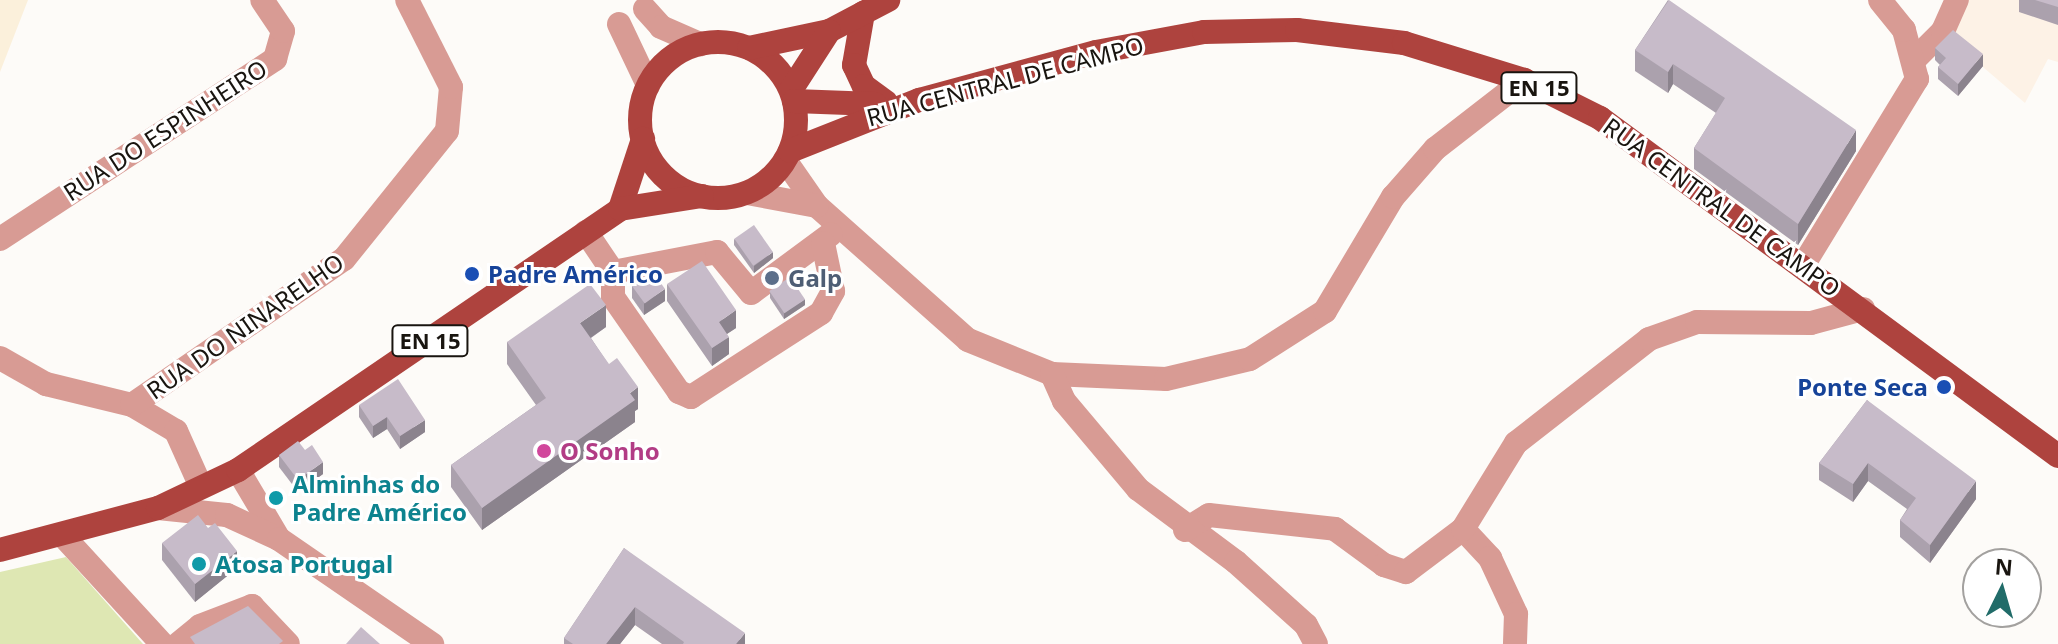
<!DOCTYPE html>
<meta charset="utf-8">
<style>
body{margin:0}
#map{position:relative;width:2058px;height:644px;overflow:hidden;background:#fdfbf8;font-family:"Noto Sans",sans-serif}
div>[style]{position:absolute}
.commercial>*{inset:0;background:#fbf0db}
.built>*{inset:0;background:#fdf2e6}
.green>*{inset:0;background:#dee7b3}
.minor>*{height:24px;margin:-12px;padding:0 12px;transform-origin:12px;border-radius:12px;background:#d89b94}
.major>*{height:24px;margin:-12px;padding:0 12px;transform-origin:12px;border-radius:12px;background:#ae433e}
.major>.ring{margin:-12px;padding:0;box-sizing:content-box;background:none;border:24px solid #ae433e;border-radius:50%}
.wall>*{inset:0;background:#aba1ad}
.shaded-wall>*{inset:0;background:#8b838d}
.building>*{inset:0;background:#c7bbc9;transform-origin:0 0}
.dots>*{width:22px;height:22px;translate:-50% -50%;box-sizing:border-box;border:4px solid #fff;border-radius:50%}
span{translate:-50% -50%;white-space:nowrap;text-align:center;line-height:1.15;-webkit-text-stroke:6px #fff;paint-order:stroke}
.shield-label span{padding:2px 6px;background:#fff;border:2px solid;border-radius:6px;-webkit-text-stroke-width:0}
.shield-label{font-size:22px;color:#191510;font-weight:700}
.street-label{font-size:24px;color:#191510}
.transit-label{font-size:24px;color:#164399;font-weight:700}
.left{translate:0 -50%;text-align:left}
.right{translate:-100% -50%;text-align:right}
.service-label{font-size:24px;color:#4e5e75;font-weight:700}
.hotel-label{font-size:24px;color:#b23c85;font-weight:700}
.culture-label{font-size:24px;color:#0d838f;font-weight:700}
.north{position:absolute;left:1962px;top:548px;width:80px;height:80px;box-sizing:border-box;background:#fff;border:2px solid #a3a19f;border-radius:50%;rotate:5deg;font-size:22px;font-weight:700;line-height:32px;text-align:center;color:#191510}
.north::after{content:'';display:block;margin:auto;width:28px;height:36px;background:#216c69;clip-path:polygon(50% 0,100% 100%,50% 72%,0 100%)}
</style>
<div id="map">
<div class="commercial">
<div style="clip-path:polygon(0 0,28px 0,0 72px)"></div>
</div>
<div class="built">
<div style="clip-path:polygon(1965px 0,2058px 0,2058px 62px,2048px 59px,2025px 103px,1949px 38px)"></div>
</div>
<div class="green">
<div style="clip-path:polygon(66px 557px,143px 644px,0 644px,0 572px)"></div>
</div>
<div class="minor">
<div style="left:645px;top:9px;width:24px;rotate:48deg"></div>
<div style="left:661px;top:27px;width:43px;rotate:23.6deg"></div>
<div style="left:619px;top:24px;width:68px;rotate:64.6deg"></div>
<div style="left:1916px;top:58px;width:38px;rotate:-45deg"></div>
<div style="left:1943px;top:31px;width:34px;rotate:-66deg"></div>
<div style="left:785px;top:160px;width:56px;rotate:55.2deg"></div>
<div style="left:817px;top:206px;width:202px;rotate:41.6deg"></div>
<div style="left:968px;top:340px;width:91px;rotate:22deg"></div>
<div style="left:1052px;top:374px;width:114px;rotate:2.5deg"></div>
<div style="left:1166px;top:379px;width:86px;rotate:-13.4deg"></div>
<div style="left:1250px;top:359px;width:89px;rotate:-32.6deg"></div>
<div style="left:1325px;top:311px;width:133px;rotate:-59.2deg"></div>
<div style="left:1393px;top:197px;width:64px;rotate:-48.8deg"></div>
<div style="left:1435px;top:149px;width:113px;rotate:-37.8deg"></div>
<div style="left:747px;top:193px;width:71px;rotate:10.5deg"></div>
<div style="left:586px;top:232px;width:48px;rotate:56deg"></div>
<div style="left:613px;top:272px;width:106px;rotate:-10.9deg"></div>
<div style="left:717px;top:252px;width:53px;rotate:50.3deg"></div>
<div style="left:751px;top:293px;width:99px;rotate:-36.4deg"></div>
<div style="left:0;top:239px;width:329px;rotate:-33.2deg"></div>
<div style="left:275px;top:59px;width:29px;rotate:-74deg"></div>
<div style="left:283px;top:31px;width:37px;rotate:-124deg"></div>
<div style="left:1804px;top:264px;width:217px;rotate:-58.6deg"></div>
<div style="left:1917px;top:79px;width:51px;rotate:-104.9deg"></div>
<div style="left:1904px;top:30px;width:38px;rotate:-129deg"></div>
<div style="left:613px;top:272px;width:25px;rotate:90deg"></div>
<div style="left:613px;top:297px;width:116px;rotate:55.2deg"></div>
<div style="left:679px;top:392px;width:13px;rotate:23deg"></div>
<div style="left:691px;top:397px;width:155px;rotate:-32.9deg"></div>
<div style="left:821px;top:313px;width:25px;rotate:-61deg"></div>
<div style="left:833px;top:291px;width:49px;rotate:-101.8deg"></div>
<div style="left:0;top:358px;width:53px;rotate:29.5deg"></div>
<div style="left:46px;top:384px;width:89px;rotate:13.7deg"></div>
<div style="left:132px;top:405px;width:51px;rotate:30.6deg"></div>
<div style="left:176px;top:431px;width:61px;rotate:65.9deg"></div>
<div style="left:1052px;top:374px;width:30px;rotate:66deg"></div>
<div style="left:1064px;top:401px;width:115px;rotate:49.9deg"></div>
<div style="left:1138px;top:489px;width:122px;rotate:36.7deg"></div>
<div style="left:1236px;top:562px;width:94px;rotate:42deg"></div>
<div style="left:1306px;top:625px;width:21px;rotate:62deg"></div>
<div style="left:132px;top:405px;width:257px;rotate:-34.6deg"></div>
<div style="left:344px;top:259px;width:164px;rotate:-51.2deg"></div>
<div style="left:447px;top:131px;width:44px;rotate:-84.8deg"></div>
<div style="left:451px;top:87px;width:97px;rotate:-116.8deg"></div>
<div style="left:238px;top:470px;width:80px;rotate:59.3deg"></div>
<div style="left:158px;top:508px;width:69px;rotate:5.8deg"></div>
<div style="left:227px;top:515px;width:57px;rotate:24.8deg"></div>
<div style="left:279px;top:539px;width:186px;rotate:34.5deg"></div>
<div style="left:1463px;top:529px;width:40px;rotate:47deg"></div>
<div style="left:1490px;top:558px;width:62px;rotate:65.1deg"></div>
<div style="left:1516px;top:614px;width:30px;rotate:92deg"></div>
<div style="left:1185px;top:530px;width:28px;rotate:-32deg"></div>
<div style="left:1209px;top:515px;width:127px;rotate:6.3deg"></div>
<div style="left:1335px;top:529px;width:61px;rotate:36.3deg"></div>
<div style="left:1384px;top:565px;width:23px;rotate:18deg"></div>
<div style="left:1406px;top:572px;width:71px;rotate:-37deg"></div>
<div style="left:1463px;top:529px;width:101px;rotate:-58.4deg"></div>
<div style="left:1516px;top:443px;width:169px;rotate:-38deg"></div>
<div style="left:1649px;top:339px;width:51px;rotate:-19.5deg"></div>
<div style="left:1697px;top:322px;width:114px;rotate:0.5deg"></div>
<div style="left:1811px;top:323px;width:54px;rotate:-15.1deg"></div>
<div style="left:65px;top:538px;width:144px;rotate:47.5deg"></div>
<div style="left:178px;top:644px;width:28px;rotate:-39deg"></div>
<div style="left:200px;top:626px;width:56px;rotate:-21deg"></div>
<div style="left:252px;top:606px;width:52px;rotate:46.5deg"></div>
</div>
<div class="major">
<div style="left:863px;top:13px;width:53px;rotate:99.8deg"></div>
<div style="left:854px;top:65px;width:23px;rotate:65deg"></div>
<div style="left:864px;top:86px;width:27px;rotate:36deg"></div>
<div class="ring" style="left:640px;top:42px;width:132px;height:132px"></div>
<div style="left:749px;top:48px;width:82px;rotate:-12deg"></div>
<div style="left:829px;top:31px;width:67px;rotate:-27.7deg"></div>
<div style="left:791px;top:90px;width:70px;rotate:-57.2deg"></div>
<div style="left:794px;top:101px;width:81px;rotate:2.1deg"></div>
<div style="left:790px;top:151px;width:139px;rotate:-21.6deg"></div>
<div style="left:919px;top:100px;width:183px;rotate:-15.2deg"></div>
<div style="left:1096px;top:52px;width:110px;rotate:-10.5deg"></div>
<div style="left:1204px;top:32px;width:93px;rotate:-1.2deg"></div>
<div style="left:1297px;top:30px;width:108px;rotate:6.9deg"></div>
<div style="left:1404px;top:43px;width:126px;rotate:17.1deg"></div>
<div style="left:1524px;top:80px;width:85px;rotate:26.6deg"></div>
<div style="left:1600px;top:118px;width:569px;rotate:36.43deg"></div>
<div style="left:620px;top:209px;width:74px;rotate:-71.8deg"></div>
<div style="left:0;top:550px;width:163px;rotate:-14.9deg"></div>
<div style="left:158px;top:508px;width:89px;rotate:-25.4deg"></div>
<div style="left:238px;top:470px;width:463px;rotate:-34.3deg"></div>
<div style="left:620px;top:209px;width:83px;rotate:-9deg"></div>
</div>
<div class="wall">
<div style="clip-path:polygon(1668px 0,1856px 151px,1798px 245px,1694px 169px,1694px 148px,1716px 113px,1673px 84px,1668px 93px,1635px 71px,1635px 50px)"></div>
<div style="clip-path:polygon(2019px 0,2058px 0,2058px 25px,2019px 12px)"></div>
<div style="clip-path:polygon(1935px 48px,1983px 66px,1958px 96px,1938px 79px,1938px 67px,1940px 65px,1935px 60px)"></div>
<div style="clip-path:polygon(734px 239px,773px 258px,754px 273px,734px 245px)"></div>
<div style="clip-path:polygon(667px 284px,736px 328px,727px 334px,729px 354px,712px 366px,667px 301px)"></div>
<div style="clip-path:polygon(632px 286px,665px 301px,644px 315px,632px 298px)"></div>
<div style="clip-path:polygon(770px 292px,805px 305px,784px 319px,770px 298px)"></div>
<div style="clip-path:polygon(606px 327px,591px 338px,638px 409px,635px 411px,635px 422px,482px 530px,451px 487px,451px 465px,536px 405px,507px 364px,507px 342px)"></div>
<div style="clip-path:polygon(1867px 400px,1976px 499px,1930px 563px,1900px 537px,1900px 520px,1907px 509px,1868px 481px,1853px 502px,1819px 480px,1819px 463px)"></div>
<div style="clip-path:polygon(359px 405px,425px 432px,400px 449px,387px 429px,373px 438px,359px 417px)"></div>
<div style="clip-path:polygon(279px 455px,323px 474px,298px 492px,279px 467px)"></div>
<div style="clip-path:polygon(162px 543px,237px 568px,195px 602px,162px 560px)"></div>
<div style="clip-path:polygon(624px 548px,745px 644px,662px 644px,635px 625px,620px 644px,564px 644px,564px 638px)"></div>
</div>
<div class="shaded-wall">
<div style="clip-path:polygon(1983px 54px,1983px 66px,1958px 96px,1958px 84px)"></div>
<div style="clip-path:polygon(1673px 64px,1673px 84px,1668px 93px,1668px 72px)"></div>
<div style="clip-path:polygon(1856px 130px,1856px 151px,1798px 245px,1798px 224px)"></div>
<div style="clip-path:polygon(773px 252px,773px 258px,754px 273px,754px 266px)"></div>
<div style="clip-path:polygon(665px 289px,665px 301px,644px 315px,644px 303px)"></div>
<div style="clip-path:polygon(805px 299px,805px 305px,784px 319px,784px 313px)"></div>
<div style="clip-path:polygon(606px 305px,606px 327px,580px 345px,580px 323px)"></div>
<div style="clip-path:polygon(736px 310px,736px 328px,719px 339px,719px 322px)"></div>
<div style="clip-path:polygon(729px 337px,729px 354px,712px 366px,712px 348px)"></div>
<div style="clip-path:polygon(638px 387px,638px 409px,635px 411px,635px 422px,482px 530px,482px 508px)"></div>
<div style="clip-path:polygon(387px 417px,387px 429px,373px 438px,373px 426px)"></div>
<div style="clip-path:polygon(425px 420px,425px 432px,400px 449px,400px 436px)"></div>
<div style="clip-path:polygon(323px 462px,323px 474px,298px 492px,298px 480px)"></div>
<div style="clip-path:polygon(1868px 463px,1868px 481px,1853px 502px,1853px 484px)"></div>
<div style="clip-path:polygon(1976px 481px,1976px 499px,1930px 563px,1930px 545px)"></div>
<div style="clip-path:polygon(237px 551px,237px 568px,195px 602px,195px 584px)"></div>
<div style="clip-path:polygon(635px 607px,635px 625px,620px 644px,606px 644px)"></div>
<div style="clip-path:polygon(745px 633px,745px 644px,736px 644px)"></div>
</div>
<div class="building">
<div style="clip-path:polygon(1669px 0,1856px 130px,1798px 224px,1694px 148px,1725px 98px,1673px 64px,1668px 72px,1635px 50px)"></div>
<div style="clip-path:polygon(2035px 0,2058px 0,2058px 7px)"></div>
<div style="clip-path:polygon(1953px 30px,1983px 54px,1958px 84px,1938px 67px,1946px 58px,1935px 48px)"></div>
<div style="left:754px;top:225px;width:33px;height:24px;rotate:55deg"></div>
<div style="clip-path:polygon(702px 261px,736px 310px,719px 322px,729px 337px,712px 348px,667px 284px)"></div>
<div style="left:652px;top:271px;width:22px;height:25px;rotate:54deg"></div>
<div style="left:790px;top:277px;width:27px;height:25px;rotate:56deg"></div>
<div style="clip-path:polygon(590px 284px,606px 305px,580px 323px,609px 364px,617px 358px,638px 387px,630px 393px,635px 400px,482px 508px,451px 465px,546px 398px,507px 342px)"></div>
<div style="clip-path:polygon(398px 379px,425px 420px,400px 436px,387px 417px,373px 426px,359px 405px)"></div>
<div style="clip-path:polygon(1867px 400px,1976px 481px,1930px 545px,1900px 520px,1916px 498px,1868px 463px,1853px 484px,1819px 463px)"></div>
<div style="clip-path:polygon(298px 441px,305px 450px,312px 445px,323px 462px,298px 480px,279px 455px)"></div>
<div style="clip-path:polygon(198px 515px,208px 528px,215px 523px,237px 551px,195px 584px,162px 543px)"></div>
<div style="clip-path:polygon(624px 548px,745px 633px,736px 644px,683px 644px,684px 642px,635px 607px,606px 644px,573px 644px,564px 638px)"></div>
<div style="clip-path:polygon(248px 606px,283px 641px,279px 644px,195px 644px,190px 637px)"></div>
<div style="clip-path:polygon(361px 627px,380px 644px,346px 644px)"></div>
</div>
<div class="dots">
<div style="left:472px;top:274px;background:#1a4fb4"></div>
<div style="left:772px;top:278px;background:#5c6f8a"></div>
<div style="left:1944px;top:387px;background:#1a4fb4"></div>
<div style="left:544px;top:451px;background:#d1479c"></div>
<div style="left:276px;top:498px;background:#0f9aa8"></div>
<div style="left:199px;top:564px;background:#0f9aa8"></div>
</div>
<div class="shield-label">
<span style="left:1539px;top:88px">EN 15</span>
<span style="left:430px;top:341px">EN 15</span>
</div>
<div class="street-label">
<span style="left:1005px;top:81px;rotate:-15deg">RUA CENTRAL DE CAMPO</span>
<span style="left:165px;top:130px;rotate:-33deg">RUA DO ESPINHEIRO</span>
<span style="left:1722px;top:207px;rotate:36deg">RUA CENTRAL DE CAMPO</span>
<span style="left:245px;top:326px;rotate:-35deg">RUA DO NINARELHO</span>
</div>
<div class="transit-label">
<span class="left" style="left:488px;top:274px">Padre Américo</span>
<span class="right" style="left:1928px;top:387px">Ponte Seca</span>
</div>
<div class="service-label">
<span class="left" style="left:788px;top:278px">Galp</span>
</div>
<div class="hotel-label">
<span class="left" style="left:560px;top:451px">O Sonho</span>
</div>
<div class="culture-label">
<span class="left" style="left:292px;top:498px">Alminhas do<br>Padre Américo</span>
<span class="left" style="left:215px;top:564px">Atosa Portugal</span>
</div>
<div class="north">N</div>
</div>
